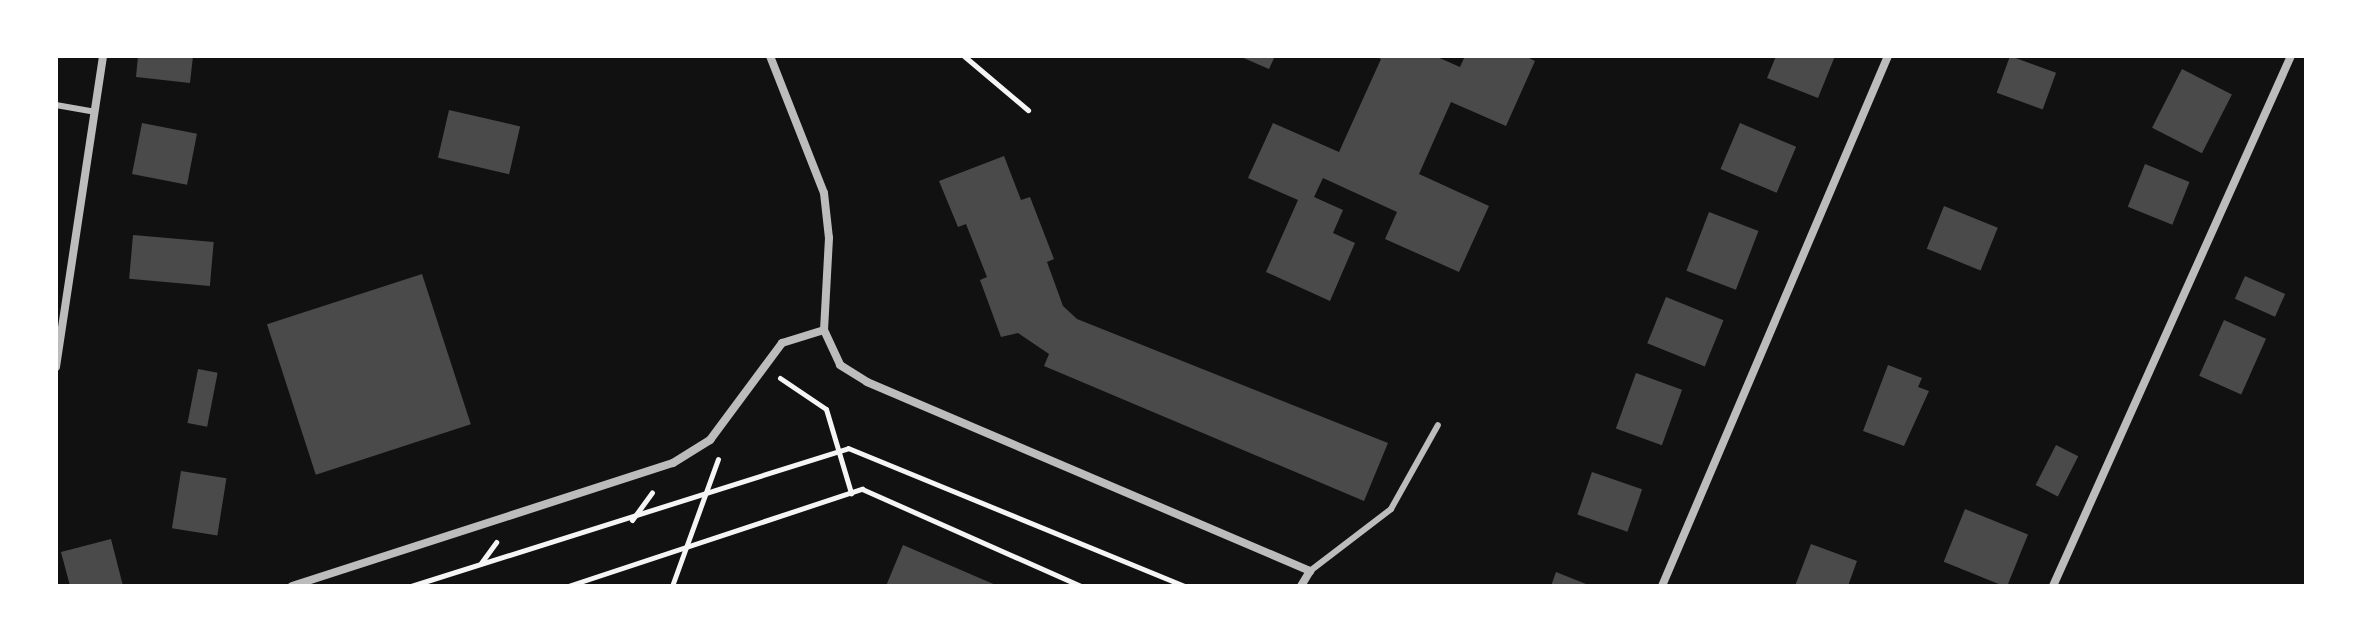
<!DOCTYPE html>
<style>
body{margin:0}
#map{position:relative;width:2362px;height:642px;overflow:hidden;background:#111;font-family:"Open Sans",sans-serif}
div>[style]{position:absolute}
.building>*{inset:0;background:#4a4a4a;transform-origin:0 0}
.path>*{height:5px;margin:-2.5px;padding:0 2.5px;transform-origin:2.5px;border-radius:2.5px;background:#f5f5f5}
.service>*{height:6px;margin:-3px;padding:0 3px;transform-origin:3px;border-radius:3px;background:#bcbcbc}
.minor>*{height:8px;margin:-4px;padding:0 4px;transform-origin:4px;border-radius:4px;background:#bcbcbc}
span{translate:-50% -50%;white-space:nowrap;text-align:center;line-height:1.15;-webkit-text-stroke:6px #fff;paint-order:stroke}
.frame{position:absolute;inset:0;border:58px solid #fff;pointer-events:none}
</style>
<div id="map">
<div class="building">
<div style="clip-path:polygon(138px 56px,193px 56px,190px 83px,136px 77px)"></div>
<div style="clip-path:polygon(1239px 56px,1275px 56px,1269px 69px)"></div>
<div style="clip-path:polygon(1374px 56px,1435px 56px,1460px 67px,1465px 56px,1525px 56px,1535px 61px,1506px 126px,1451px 102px,1419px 174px,1489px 206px,1459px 272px,1385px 239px,1397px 212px,1323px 178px,1314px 197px,1343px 210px,1333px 233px,1355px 243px,1330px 301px,1266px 272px,1298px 200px,1248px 178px,1273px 123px,1339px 152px,1381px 59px)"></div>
<div style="clip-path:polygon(1776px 56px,1835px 56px,1818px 98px,1767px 78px)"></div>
<div style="left:2010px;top:56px;width:49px;height:39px;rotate:20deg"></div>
<div style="left:2182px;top:69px;width:56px;height:66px;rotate:27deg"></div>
<div style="left:449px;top:110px;width:73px;height:49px;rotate:13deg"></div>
<div style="left:142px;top:123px;width:56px;height:52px;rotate:11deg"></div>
<div style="left:1740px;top:123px;width:61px;height:50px;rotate:23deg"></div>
<div style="clip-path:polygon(1004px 156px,1021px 200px,1030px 197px,1054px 259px,1047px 262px,1063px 306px,1077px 319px,1388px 443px,1364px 501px,1044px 366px,1049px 354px,1018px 333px,1001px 337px,980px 280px,987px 277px,966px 224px,958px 227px,939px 181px)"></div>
<div style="left:2145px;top:164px;width:48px;height:46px;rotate:22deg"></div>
<div style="left:1944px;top:206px;width:58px;height:46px;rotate:22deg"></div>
<div style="left:1709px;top:212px;width:53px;height:63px;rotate:21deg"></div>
<div style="left:133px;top:235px;width:81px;height:44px;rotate:5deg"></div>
<div style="left:422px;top:274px;width:158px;height:163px;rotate:72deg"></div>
<div style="left:2245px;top:276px;width:44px;height:25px;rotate:24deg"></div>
<div style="left:1666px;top:297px;width:62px;height:50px;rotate:22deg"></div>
<div style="left:2224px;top:320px;width:46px;height:61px;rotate:24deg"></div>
<div style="clip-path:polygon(1888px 365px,1922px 378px,1918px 387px,1929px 391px,1904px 446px,1863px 431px)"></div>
<div style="left:198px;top:369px;width:20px;height:55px;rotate:11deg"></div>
<div style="left:1636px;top:373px;width:49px;height:59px;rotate:20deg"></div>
<div style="left:2056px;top:445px;width:25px;height:45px;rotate:27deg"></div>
<div style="left:181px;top:471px;width:46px;height:58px;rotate:9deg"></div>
<div style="left:1592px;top:472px;width:53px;height:45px;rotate:19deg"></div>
<div style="left:1965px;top:509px;width:68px;height:57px;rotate:22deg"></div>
<div style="clip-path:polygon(111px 539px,123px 586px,70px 586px,61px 552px)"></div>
<div style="clip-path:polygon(1811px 544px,1857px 561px,1848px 586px,1795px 586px)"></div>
<div style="clip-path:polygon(903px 545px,998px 586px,886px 586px)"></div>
<div style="clip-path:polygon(1556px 572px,1591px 586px,1551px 586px)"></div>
</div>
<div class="path">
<div style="left:964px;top:56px;width:84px;rotate:40.2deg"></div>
<div style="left:780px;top:378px;width:55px;rotate:34deg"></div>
<div style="left:826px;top:409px;width:88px;rotate:73.4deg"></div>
<div style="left:632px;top:520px;width:34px;rotate:-54deg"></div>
<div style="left:481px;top:563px;width:26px;rotate:-54deg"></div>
<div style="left:411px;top:586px;width:458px;rotate:-17.5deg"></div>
<div style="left:848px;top:448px;width:363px;rotate:22.3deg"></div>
<div style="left:568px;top:586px;width:310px;rotate:-18.3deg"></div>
<div style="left:862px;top:489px;width:240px;rotate:23.9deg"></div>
<div style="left:672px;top:586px;width:135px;rotate:-70.1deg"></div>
</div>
<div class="service">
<div style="left:56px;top:105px;width:39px;rotate:10deg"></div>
<div style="left:1310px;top:571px;width:102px;rotate:-37.4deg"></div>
<div style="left:1391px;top:509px;width:96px;rotate:-60.8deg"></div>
</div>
<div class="minor">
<div style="left:770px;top:56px;width:147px;rotate:68.5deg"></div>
<div style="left:824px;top:193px;width:45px;rotate:83.7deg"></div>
<div style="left:829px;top:238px;width:92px;rotate:93.1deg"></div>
<div style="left:824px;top:330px;width:38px;rotate:65deg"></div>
<div style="left:840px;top:365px;width:32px;rotate:32deg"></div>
<div style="left:867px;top:382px;width:482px;rotate:23.1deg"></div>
<div style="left:1310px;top:571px;width:17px;rotate:121deg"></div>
<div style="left:56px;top:367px;width:315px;rotate:-81.4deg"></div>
<div style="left:292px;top:586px;width:400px;rotate:-17.9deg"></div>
<div style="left:673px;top:463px;width:44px;rotate:-31.9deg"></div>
<div style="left:710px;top:440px;width:121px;rotate:-53.4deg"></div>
<div style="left:782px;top:343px;width:44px;rotate:-17.2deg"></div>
<div style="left:1662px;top:586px;width:576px;rotate:-66.91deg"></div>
<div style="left:2053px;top:586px;width:581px;rotate:-65.82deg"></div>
</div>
<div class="frame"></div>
</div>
